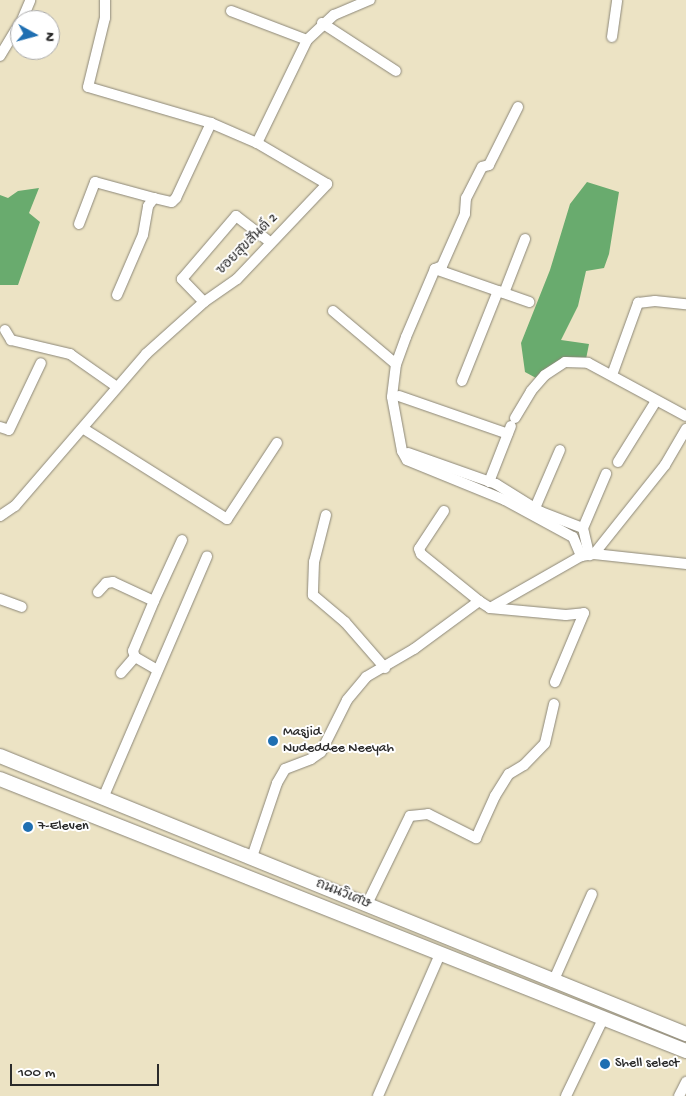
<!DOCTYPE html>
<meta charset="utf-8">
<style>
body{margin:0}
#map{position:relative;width:686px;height:1096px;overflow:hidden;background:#ece3c4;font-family:"Gochi Hand","Playpen Sans Thai",sans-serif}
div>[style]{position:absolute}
.forest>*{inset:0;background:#69ab6e}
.roads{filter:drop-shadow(0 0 1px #8c8778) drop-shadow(0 0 1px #8c8778)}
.minor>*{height:10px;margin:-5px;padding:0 5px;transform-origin:5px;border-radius:5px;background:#fff}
.secondary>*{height:14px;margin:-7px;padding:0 7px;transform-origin:7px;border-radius:7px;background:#fff}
.dots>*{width:14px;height:14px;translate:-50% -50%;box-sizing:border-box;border:2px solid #fff;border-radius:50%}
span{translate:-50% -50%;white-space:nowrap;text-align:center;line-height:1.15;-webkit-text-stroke:4px #fff;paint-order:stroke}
.street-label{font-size:14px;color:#2b2b2b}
.poi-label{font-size:14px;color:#2b2b2b}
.left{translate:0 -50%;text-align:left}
.north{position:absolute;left:10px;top:10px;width:50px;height:50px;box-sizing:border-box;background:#fff;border:1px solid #aaa;border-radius:50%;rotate:97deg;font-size:14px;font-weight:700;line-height:20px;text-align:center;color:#2b2b2b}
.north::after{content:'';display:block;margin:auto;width:18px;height:22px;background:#1f6fb2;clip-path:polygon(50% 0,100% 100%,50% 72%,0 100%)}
.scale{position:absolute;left:10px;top:1064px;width:149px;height:22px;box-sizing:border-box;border:2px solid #2b2b2b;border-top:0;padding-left:6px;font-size:15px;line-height:18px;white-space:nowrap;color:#2b2b2b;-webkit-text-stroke:4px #fff;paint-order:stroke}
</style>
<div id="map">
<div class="forest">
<div style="clip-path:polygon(587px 182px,619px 192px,609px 254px,604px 268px,586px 271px,578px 306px,561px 340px,589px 344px,586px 359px,557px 362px,536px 378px,525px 372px,521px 343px,550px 270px,570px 204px)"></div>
<div style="clip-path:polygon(39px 188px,29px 213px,40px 222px,18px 285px,0 285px,0 195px,8px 198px,18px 191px)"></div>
</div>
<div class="roads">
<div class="minor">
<div style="left:231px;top:11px;width:81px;rotate:20.9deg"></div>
<div style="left:22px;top:20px;width:21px;rotate:-67deg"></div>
<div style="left:322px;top:23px;width:88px;rotate:33deg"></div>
<div style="left:612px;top:37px;width:37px;rotate:-82deg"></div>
<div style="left:0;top:56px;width:39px;rotate:-59deg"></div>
<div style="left:518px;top:107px;width:65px;rotate:116.6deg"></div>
<div style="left:489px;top:165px;width:7px;rotate:164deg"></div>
<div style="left:482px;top:167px;width:35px;rotate:117deg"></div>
<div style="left:466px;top:198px;width:16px;rotate:94deg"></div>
<div style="left:465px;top:214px;width:57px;rotate:113.9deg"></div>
<div style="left:442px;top:266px;width:8px;rotate:157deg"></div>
<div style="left:435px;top:269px;width:74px;rotate:113.1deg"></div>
<div style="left:406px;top:337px;width:29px;rotate:110deg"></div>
<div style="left:396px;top:364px;width:33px;rotate:97deg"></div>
<div style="left:392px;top:397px;width:55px;rotate:79.5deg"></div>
<div style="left:402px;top:451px;width:10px;rotate:61deg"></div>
<div style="left:407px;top:460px;width:106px;rotate:22.2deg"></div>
<div style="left:505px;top:500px;width:77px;rotate:28.6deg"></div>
<div style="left:573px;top:537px;width:21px;rotate:67deg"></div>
<div style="left:257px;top:143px;width:114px;rotate:-64.1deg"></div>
<div style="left:307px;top:40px;width:37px;rotate:-43deg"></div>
<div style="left:334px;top:15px;width:39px;rotate:-23deg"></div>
<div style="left:79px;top:224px;width:45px;rotate:-69.1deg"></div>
<div style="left:95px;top:182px;width:61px;rotate:15.2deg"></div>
<div style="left:435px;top:269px;width:100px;rotate:19.3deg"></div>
<div style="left:504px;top:293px;width:58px;rotate:-68.7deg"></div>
<div style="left:117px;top:295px;width:65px;rotate:-66.6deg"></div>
<div style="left:143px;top:235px;width:29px;rotate:-80deg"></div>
<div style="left:148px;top:206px;width:10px;rotate:-53deg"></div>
<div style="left:154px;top:198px;width:18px;rotate:13deg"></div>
<div style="left:172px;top:202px;width:6px;rotate:-45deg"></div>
<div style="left:176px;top:198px;width:83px;rotate:-65deg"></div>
<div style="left:204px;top:302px;width:32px;rotate:-134deg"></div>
<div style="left:182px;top:279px;width:83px;rotate:-49.4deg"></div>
<div style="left:236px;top:216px;width:43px;rotate:37.4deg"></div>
<div style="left:333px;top:311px;width:82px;rotate:40.1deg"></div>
<div style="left:5px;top:330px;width:12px;rotate:59deg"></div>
<div style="left:11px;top:340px;width:61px;rotate:13.3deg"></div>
<div style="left:70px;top:354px;width:57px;rotate:35.1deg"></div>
<div style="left:612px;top:375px;width:77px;rotate:-70.1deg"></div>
<div style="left:638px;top:303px;width:17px;rotate:-7deg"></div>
<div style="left:655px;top:301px;width:31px;rotate:6deg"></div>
<div style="left:462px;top:381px;width:97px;rotate:-68.2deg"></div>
<div style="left:399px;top:396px;width:115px;rotate:19.2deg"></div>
<div style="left:515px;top:418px;width:31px;rotate:-59deg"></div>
<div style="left:531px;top:391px;width:21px;rotate:-49deg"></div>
<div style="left:545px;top:375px;width:24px;rotate:-33deg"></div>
<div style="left:565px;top:362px;width:23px;rotate:2deg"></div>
<div style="left:588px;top:363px;width:111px;rotate:28.4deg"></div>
<div style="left:0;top:427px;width:9px;rotate:18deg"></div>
<div style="left:9px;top:430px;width:74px;rotate:-64.5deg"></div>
<div style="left:84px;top:429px;width:169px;rotate:32.2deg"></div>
<div style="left:227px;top:519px;width:91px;rotate:-56.7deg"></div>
<div style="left:408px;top:453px;width:93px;rotate:19.4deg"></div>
<div style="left:496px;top:484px;width:53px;rotate:31.9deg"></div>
<div style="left:541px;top:512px;width:45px;rotate:20.9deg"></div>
<div style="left:583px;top:528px;width:28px;rotate:77deg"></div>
<div style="left:618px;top:462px;width:72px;rotate:-58.1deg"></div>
<div style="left:489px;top:482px;width:60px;rotate:-68.6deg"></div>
<div style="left:535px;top:508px;width:63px;rotate:-66.7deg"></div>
<div style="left:444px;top:511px;width:45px;rotate:123.3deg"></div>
<div style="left:419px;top:549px;width:5px;rotate:68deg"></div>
<div style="left:421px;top:554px;width:75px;rotate:39deg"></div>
<div style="left:326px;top:515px;width:49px;rotate:104.3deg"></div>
<div style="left:314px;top:562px;width:33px;rotate:92deg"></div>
<div style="left:313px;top:595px;width:42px;rotate:40.2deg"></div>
<div style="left:345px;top:622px;width:61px;rotate:49deg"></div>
<div style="left:0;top:516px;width:18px;rotate:-34deg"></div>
<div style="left:15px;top:506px;width:201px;rotate:-49.2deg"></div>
<div style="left:146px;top:354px;width:78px;rotate:-41.9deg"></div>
<div style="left:204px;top:302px;width:40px;rotate:-34.9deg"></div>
<div style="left:237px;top:279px;width:131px;rotate:-46.5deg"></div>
<div style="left:327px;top:184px;width:81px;rotate:-149.6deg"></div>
<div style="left:257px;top:143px;width:50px;rotate:-156.5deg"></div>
<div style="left:211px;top:123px;width:128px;rotate:-163.7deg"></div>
<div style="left:88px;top:87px;width:71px;rotate:-76.2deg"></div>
<div style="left:105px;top:18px;width:18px;rotate:-90deg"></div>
<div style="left:583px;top:528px;width:59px;rotate:-66.9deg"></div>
<div style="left:594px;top:554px;width:114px;rotate:-51.4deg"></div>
<div style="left:665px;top:465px;width:42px;rotate:-59.7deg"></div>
<div style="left:98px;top:592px;width:12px;rotate:-48deg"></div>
<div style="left:106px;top:583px;width:7px;rotate:-8deg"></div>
<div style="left:113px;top:582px;width:45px;rotate:24.9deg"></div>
<div style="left:154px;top:601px;width:54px;rotate:112.8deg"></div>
<div style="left:133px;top:651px;width:6px;rotate:72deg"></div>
<div style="left:135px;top:657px;width:24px;rotate:30deg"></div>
<div style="left:0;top:599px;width:23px;rotate:20deg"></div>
<div style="left:154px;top:601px;width:67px;rotate:-65.3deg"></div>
<div style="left:490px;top:608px;width:76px;rotate:5.3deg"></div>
<div style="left:566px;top:615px;width:18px;rotate:-6deg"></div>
<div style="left:584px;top:613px;width:75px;rotate:112.8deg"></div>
<div style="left:121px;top:673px;width:21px;rotate:-49deg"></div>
<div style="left:103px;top:798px;width:263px;rotate:-66.7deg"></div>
<div style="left:252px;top:857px;width:78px;rotate:-71.3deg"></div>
<div style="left:277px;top:783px;width:16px;rotate:-60deg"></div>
<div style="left:285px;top:769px;width:28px;rotate:-21deg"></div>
<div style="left:311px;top:759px;width:12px;rotate:-35deg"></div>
<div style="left:321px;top:752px;width:58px;rotate:-63.4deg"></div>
<div style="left:347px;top:700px;width:30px;rotate:-50deg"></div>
<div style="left:366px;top:677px;width:56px;rotate:-30.3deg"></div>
<div style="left:414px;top:649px;width:81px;rotate:-36.4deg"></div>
<div style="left:479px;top:601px;width:13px;rotate:32deg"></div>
<div style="left:490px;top:608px;width:105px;rotate:-29.7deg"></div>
<div style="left:581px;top:556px;width:13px;rotate:-9deg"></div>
<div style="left:594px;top:554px;width:93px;rotate:6.2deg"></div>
<div style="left:367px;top:904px;width:98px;rotate:-64deg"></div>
<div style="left:410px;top:816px;width:18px;rotate:-6deg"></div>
<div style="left:428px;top:814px;width:54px;rotate:26.6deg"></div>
<div style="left:476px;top:838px;width:46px;rotate:-65.7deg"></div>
<div style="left:495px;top:796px;width:26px;rotate:-58deg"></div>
<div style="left:509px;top:774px;width:17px;rotate:-31deg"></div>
<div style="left:524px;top:765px;width:30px;rotate:-46deg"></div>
<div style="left:545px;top:743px;width:40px;rotate:-77deg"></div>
<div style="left:553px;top:982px;width:96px;rotate:-66.1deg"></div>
<div style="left:378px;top:1096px;width:155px;rotate:-66.4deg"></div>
<div style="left:566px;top:1096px;width:85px;rotate:-64.3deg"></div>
<div style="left:679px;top:1096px;width:16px;rotate:-63deg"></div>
</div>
<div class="secondary">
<div style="left:0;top:756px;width:740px;rotate:22.06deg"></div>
<div style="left:0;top:779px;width:738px;rotate:21.63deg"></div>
</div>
</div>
<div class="dots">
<div style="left:273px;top:741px;background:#1f6fb2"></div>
<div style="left:28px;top:827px;background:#1f6fb2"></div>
<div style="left:605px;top:1064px;background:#1f6fb2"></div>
</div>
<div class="street-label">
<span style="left:248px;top:245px;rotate:-45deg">ซอยสุขสันต์ 2</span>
<span style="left:343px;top:895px;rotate:22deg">ถนนวิเศษ</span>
</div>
<div class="poi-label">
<span class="left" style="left:283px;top:741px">Masjid<br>Nudeddee Neeyah</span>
<span class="left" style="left:38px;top:827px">7-Eleven</span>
<span class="left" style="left:615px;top:1064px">Shell select</span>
</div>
<div class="north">N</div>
<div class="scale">100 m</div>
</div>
